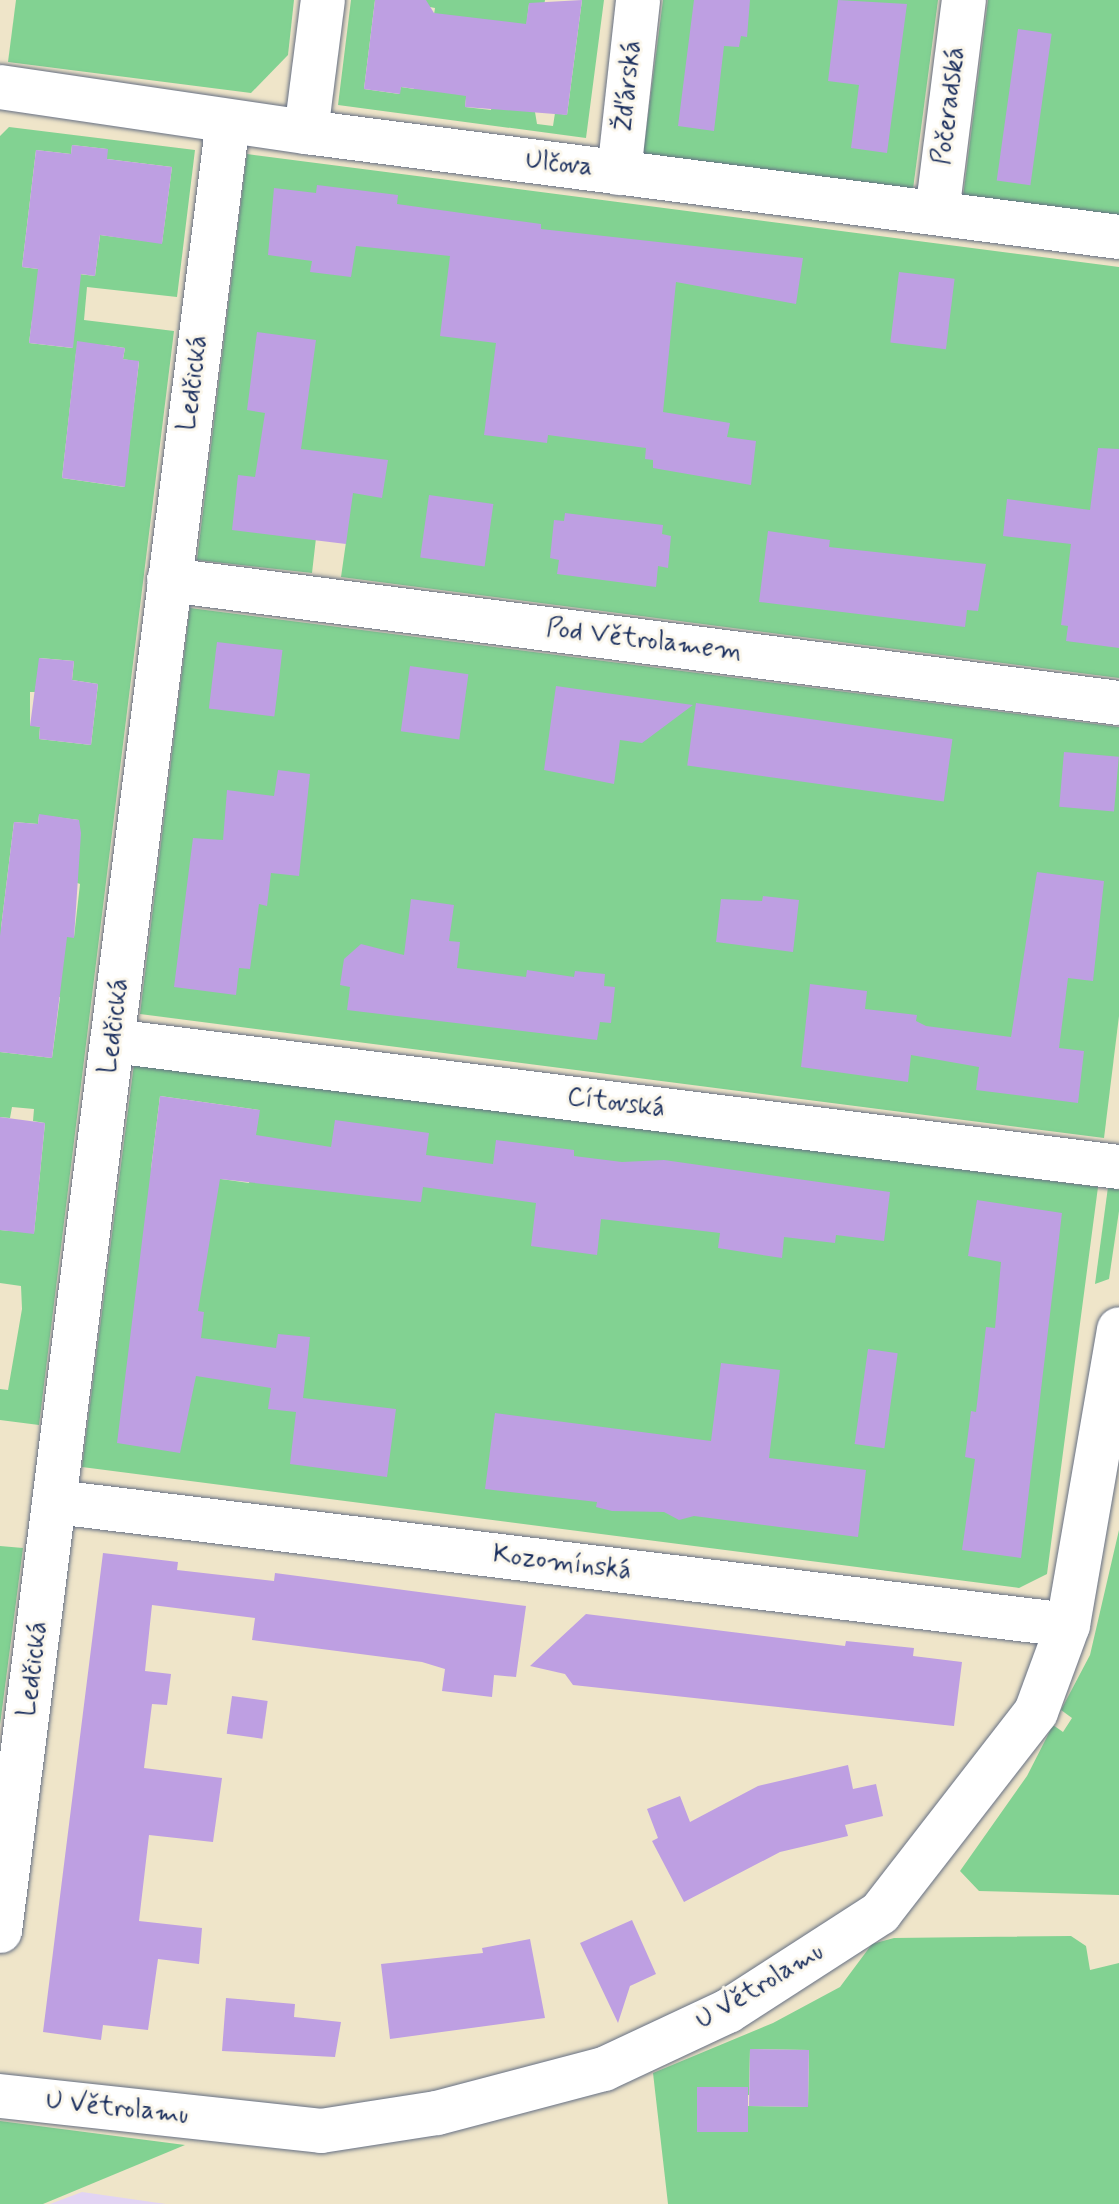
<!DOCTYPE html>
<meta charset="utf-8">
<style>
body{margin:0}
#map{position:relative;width:1119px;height:2204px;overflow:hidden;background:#efe5c9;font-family:Mynerve,sans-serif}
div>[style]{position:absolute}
.built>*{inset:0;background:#e2d4f3}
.green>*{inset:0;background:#82d292}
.building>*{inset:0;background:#be9fe2;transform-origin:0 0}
.roads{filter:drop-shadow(0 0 2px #656f83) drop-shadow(0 0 2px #656f83)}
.minor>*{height:44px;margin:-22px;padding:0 22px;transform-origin:22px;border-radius:22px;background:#fff}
span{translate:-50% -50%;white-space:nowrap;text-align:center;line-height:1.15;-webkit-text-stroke:6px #fbf7ec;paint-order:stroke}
.street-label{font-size:26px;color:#1b2f5e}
</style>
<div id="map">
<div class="built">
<div style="clip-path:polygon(82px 2192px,166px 2204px,50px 2204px)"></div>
</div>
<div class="green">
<div style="clip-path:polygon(16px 0,294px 0,288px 55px,251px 93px,8px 62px)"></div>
<div style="clip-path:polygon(evenodd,351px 0,375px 0,364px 89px,399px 94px,401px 87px,414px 89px,431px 34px,435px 8px,425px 6px,426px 0,545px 0,544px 6px,529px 4px,524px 46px,537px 124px,553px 126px,555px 113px,567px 115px,582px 0,604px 0,586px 138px,338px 105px,351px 0,471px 56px,497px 60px,491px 110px,465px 107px,471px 56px)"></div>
<div style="clip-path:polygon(663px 0,938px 0,913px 189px,643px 155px)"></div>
<div style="clip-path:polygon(988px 0,1119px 0,1119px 216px,963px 197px)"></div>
<div style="clip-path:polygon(evenodd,9px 127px,195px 150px,177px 297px,87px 287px,84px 320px,174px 331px,39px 1425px,0 1420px,0 1389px,8px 1390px,22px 1309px,21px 1286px,0 1283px,0 1230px,34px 1233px,45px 1123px,33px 1121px,34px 1109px,12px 1107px,10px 1118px,0 1117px,0 1052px,52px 1058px,60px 997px,0 989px,0 136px,9px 127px,72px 145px,107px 149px,107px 159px,172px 167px,162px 243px,100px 235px,95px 276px,22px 267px,36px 150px,71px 154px,72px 145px,9px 127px,32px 320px,75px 325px,72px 348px,29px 343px,32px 320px,9px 127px,104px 345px,125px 348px,123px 359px,139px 362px,124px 487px,62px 478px,76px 353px,102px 356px,104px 345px,9px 127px,40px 658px,74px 661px,72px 680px,98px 684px,91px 745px,39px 739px,40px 727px,30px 725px,30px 692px,35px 692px,40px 658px,9px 127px,39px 815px,79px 820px,75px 882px,80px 884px,74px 937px,1px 928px,14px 822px,38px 824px,39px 815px)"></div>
<div style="clip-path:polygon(247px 154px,1119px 267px,1119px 678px,341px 577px,346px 542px,316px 538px,312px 573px,197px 560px)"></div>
<div style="clip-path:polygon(190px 608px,1119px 727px,1119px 1016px,1104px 1138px,140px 1014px)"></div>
<div style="clip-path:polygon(evenodd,134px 1064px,1098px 1187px,1047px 1574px,1019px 1588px,82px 1467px,134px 1064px,160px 1096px,259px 1110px,249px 1183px,151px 1169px,160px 1096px)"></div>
<div style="clip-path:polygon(1108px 1187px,1119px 1190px,1119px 1211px,1109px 1279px,1095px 1284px)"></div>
<div style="clip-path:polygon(1119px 1530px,1119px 1895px,979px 1891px,960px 1871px,1027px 1776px,1053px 1725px,1063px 1732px,1072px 1718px,1061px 1710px,1090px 1655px)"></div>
<div style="clip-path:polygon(0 1546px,23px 1548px,0 1725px)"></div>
<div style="clip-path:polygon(evenodd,1071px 1936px,1086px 1946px,1090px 1970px,1119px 1963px,1119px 2204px,668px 2204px,653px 2073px,773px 2023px,840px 1987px,872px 1944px,894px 1938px,1071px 1936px,750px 2049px,809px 2050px,808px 2107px,748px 2106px,747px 2132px,697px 2131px,698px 2087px,738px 2087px,739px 2095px,749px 2095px,750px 2049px)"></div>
<div style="clip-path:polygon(0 2121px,185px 2145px,43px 2204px,0 2204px)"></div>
</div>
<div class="building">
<div style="clip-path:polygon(375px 0,426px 0,434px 13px,526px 24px,529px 3px,582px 0,567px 115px,465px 107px,466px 96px,401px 87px,400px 94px,364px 89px)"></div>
<div style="clip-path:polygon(694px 0,750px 0,747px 37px,741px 36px,739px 47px,724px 46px,714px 131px,678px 126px)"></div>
<div style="clip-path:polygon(838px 0,907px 4px,887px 153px,851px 148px,859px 85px,828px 81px)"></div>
<div style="left:1018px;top:29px;width:34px;height:153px;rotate:8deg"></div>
<div style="clip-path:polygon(72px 145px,108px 149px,107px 159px,172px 167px,162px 244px,100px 235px,95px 276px,81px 274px,73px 348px,29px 343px,38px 269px,22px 267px,36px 150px,71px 154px)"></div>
<div style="clip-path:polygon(317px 185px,398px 195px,397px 204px,541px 224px,541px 229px,803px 258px,796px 304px,676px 282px,663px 412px,730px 423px,727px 437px,756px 441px,751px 485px,653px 468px,653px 460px,645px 459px,646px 448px,548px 435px,547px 443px,484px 435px,496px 343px,440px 336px,450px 256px,356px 246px,351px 277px,310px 272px,312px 261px,268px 255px,274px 188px,316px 193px)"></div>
<div style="left:899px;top:272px;width:56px;height:71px;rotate:7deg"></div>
<div style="clip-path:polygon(257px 332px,316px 340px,301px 449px,388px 460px,382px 498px,353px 493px,346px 544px,232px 530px,238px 475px,255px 477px,265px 413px,247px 410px)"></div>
<div style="clip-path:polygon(77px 341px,125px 348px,123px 359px,139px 361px,125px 487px,62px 478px)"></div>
<div style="clip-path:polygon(1098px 448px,1119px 449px,1119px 648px,1066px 641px,1068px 626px,1061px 625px,1071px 544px,1003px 536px,1007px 499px,1090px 510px)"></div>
<div style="left:429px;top:495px;width:65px;height:63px;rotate:8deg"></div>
<div style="clip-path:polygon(565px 513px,663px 525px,662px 534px,671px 536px,668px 568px,658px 566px,656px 587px,557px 574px,559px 560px,550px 558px,554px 520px,564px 521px)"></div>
<div style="clip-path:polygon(768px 531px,830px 540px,829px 547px,986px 564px,978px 611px,967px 610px,965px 627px,759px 602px)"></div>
<div style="left:217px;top:642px;width:66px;height:67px;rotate:7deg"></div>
<div style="clip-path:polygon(39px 658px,74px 661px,72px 680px,98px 684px,91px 745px,39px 739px,40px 727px,30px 726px)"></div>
<div style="left:410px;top:666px;width:59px;height:66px;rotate:8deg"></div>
<div style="clip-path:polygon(556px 686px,591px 691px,693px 705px,642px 743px,620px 740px,614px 784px,544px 770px)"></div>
<div style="left:696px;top:703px;width:259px;height:63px;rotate:8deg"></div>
<div style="left:1064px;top:752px;width:55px;height:55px;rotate:5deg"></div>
<div style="clip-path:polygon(278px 770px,310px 774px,299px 876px,271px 873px,267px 906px,259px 904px,250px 969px,239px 968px,236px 995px,174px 987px,193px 838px,223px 840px,227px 790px,274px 796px)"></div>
<div style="clip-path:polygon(39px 814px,79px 820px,81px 833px,74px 938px,67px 937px,52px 1058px,0 1052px,0 936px,14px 822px,38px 824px)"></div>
<div style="clip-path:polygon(1037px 872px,1104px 881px,1093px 981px,1068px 978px,1059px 1048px,1084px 1051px,1078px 1103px,976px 1090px,979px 1067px,911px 1055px,908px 1082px,801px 1067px,810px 984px,867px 991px,865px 1009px,917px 1015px,916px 1021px,926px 1026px,1011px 1037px)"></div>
<div style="clip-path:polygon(763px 896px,799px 900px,793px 952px,716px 942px,721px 899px,762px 901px)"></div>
<div style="clip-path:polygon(411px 899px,454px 905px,449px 941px,460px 942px,457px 968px,526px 977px,527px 970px,574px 977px,575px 971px,605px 974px,604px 986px,615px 987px,611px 1023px,600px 1022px,597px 1040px,347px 1010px,350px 987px,340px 985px,344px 959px,361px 944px,404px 955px)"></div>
<div style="clip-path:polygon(160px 1096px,260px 1110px,256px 1135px,331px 1147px,335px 1120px,429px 1133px,426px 1155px,493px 1164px,496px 1140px,574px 1150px,574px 1156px,622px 1162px,664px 1160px,890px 1192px,884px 1241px,836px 1235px,835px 1243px,784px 1237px,782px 1258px,718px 1248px,720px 1233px,601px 1219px,597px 1255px,531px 1246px,536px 1203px,423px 1187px,421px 1202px,220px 1179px,198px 1311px,204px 1312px,201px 1338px,276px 1348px,278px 1334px,310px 1337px,303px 1398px,396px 1409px,387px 1477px,290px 1464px,296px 1412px,268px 1409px,271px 1388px,196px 1376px,180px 1453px,117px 1443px)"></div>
<div style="clip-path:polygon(0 1117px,45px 1123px,34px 1234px,0 1230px)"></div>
<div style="clip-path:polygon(977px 1200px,1062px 1213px,1021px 1558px,962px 1550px,975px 1459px,965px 1457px,971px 1411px,976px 1412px,986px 1327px,995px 1328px,1001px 1262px,968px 1256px)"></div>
<div style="left:868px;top:1349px;width:30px;height:96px;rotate:8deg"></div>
<div style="clip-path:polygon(721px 1363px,780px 1370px,769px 1458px,866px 1470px,858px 1537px,694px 1516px,679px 1520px,664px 1512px,612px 1511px,596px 1507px,597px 1502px,485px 1489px,495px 1413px,711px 1441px)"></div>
<div style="clip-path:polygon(103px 1553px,178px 1562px,177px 1570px,274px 1581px,275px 1573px,526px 1606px,516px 1677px,494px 1675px,492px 1697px,442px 1691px,445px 1669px,422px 1662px,252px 1640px,255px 1618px,152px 1605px,145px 1671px,171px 1674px,167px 1705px,152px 1704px,144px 1768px,222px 1778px,213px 1842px,149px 1835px,139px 1921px,202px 1928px,199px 1964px,158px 1959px,148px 2030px,103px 2025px,101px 2040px,43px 2032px)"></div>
<div style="clip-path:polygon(586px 1614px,845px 1646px,846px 1641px,914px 1648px,913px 1656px,962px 1662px,954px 1726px,573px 1685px,565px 1674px,530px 1666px)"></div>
<div style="left:232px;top:1696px;width:36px;height:38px;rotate:8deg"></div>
<div style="clip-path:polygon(848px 1765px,853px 1789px,876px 1784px,883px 1816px,845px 1825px,848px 1836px,780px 1852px,684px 1902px,652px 1841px,658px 1838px,647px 1809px,680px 1796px,690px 1822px,758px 1786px)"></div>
<div style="clip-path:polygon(632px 1920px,656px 1974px,630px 1986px,618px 2023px,580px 1943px)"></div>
<div style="clip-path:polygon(530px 1939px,545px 2018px,390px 2039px,381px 1964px,483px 1953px,482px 1948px)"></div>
<div style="clip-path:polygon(226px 1998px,295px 2004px,294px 2017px,341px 2022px,335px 2057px,222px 2051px)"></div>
<div style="left:750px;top:2049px;width:59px;height:57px;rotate:1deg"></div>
<div style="left:697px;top:2087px;width:51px;height:45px"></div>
</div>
<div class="roads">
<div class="minor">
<div style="left:0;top:87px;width:309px;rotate:8.4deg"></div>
<div style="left:306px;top:132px;width:820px;rotate:7.36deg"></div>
<div style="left:306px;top:132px;width:133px;rotate:-82.7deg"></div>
<div style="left:619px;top:173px;width:174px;rotate:-83.7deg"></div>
<div style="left:937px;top:213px;width:215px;rotate:-82.8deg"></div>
<div style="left:169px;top:580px;width:958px;rotate:7.38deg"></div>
<div style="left:113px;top:1041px;width:1014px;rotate:7.14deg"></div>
<div style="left:56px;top:1502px;width:1019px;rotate:6.93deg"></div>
<div style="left:0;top:1931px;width:1824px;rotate:-82.82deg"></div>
<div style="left:0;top:2096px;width:323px;rotate:6.2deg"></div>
<div style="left:321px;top:2131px;width:117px;rotate:-8.8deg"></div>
<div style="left:437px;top:2113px;width:173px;rotate:-14.8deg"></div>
<div style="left:604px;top:2069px;width:137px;rotate:-25.1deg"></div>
<div style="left:728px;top:2011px;width:181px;rotate:-32.8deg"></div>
<div style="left:880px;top:1913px;width:254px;rotate:-52.2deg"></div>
<div style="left:1036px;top:1712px;width:93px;rotate:-69.8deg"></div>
<div style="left:1068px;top:1625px;width:300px;rotate:-80.2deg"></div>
</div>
</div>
<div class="street-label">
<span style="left:629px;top:86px;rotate:-84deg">Žďárská</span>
<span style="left:950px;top:106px;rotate:-83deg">Počeradská</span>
<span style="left:559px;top:165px;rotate:7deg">Ulčova</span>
<span style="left:194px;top:383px;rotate:-83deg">Ledčická</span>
<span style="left:644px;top:641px;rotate:7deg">Pod Větrolamem</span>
<span style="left:115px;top:1026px;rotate:-83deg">Ledčická</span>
<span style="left:616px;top:1104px;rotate:7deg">Cítovská</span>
<span style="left:562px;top:1564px;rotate:7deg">Kozomínská</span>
<span style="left:34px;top:1669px;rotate:-83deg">Ledčická</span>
<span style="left:760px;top:1987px;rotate:-31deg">U Větrolamu</span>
<span style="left:117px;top:2109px;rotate:6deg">U Větrolamu</span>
</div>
</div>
